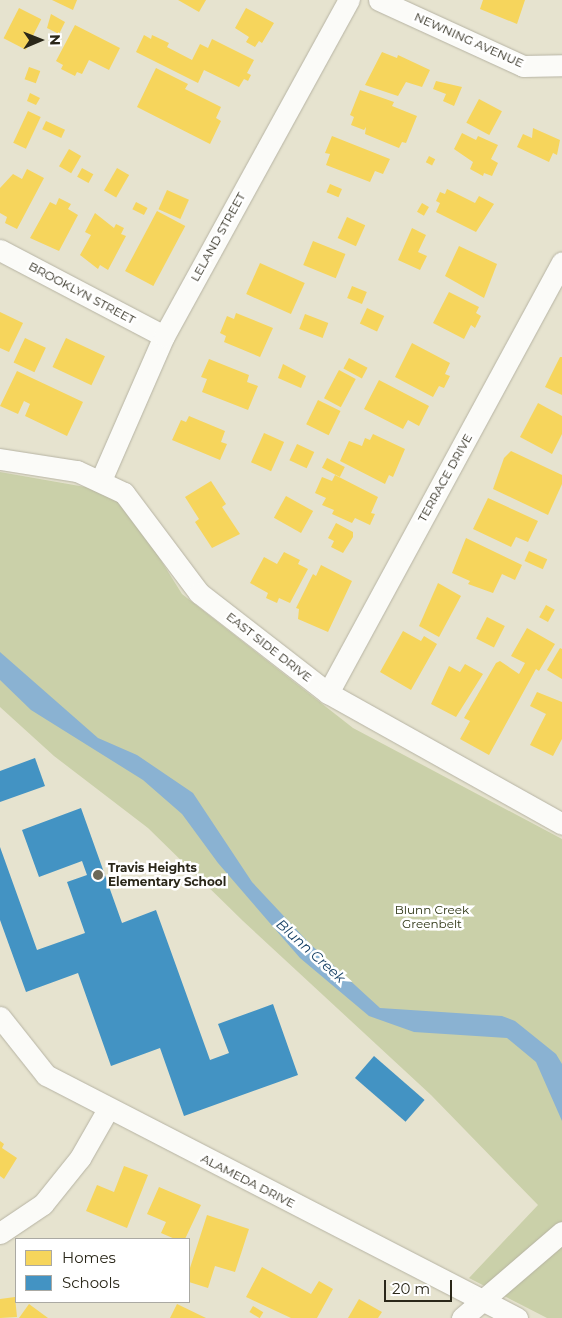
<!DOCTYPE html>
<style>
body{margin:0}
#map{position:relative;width:562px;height:1318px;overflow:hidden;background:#e6e3cf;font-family:Montserrat,sans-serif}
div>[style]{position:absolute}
.green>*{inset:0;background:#cad0a9}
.water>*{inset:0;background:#8ab2d2}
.homes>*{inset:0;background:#f6d55c;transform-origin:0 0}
.schools>*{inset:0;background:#4393c3;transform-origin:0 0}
.roads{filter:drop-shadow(0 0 1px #b6b3a3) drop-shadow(0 0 1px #b6b3a3)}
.minor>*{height:21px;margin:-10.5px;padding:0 10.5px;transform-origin:10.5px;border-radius:10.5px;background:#fbfbf8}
.dots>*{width:14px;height:14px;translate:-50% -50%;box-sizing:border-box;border:2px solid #fff;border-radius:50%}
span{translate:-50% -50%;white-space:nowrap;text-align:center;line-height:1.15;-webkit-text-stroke:5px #fff;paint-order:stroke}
.street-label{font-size:12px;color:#2a2719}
.poi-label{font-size:12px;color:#2a2719;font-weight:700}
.left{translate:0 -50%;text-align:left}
.park-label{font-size:12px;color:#2d3413}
.water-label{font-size:14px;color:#164065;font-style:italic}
.legend{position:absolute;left:15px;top:1238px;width:175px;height:65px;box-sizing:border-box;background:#fff;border:1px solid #aaa9a3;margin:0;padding:6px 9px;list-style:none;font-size:15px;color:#2a2719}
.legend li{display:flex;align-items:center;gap:10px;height:25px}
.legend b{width:25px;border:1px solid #aaa9a3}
.north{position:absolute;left:15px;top:15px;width:50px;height:50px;-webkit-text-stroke:4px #fff;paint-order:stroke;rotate:89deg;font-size:14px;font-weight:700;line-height:20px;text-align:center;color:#2a2719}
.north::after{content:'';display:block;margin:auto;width:18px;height:22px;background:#2a2719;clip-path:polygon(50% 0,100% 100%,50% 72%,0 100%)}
.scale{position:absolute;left:384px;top:1280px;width:68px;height:22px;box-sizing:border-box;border:2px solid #2a2719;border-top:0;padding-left:6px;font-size:15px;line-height:18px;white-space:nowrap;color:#2a2719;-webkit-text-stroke:4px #fff;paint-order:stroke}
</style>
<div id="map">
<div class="green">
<div style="clip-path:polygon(0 472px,91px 488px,117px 499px,142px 530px,182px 594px,353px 728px,562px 839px,562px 1318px,547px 1318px,469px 1278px,538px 1205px,431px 1095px,243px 921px,148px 828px,54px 756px,0 707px)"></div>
</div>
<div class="water">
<div style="clip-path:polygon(0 652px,98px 738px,137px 755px,193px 793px,252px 882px,309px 943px,380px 1008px,502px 1016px,515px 1021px,556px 1054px,562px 1064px,562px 1121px,536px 1062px,507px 1038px,414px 1032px,369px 1016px,300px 958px,218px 863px,182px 814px,143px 780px,31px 710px,0 680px)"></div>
</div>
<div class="homes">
<div style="clip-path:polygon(52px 0,77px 0,73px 10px)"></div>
<div style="clip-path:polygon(178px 0,206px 0,199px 12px)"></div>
<div style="clip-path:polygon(483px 0,525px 0,517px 24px,480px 9px)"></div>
<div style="left:19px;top:8px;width:25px;height:34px;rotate:27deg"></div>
<div style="clip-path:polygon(246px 8px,274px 23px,262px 43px,259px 41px,255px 47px,246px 42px,249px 37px,235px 28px)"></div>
<div style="clip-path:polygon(51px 14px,65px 22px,59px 34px,47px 28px)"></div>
<div style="clip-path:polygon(75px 25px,120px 48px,109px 70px,89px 60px,82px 74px,77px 72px,75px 76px,61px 69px,63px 65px,56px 61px)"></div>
<div style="clip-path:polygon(144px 35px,151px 39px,152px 35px,169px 43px,167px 47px,192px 60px,200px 44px,208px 48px,212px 39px,254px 60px,247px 73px,251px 75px,248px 81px,244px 79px,239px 87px,204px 70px,198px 83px,136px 52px)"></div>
<div style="clip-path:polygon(382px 52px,397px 58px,398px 55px,430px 70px,422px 87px,406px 82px,398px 96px,365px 85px)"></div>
<div style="left:29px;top:67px;width:12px;height:13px;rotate:20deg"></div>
<div style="clip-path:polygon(156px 68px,188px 84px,185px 89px,221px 107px,216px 118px,221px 121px,210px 144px,137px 107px)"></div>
<div style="clip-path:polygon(436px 81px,462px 87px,454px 106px,443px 101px,446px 94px,433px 89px)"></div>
<div style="clip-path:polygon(360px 90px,394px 102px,392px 106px,417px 116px,406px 143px,402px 142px,399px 148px,365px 134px,366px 127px,364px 130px,351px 125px,354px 117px,350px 115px)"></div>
<div style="clip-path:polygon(30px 93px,40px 98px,36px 105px,27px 101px)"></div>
<div style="left:479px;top:99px;width:26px;height:27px;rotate:28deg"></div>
<div style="left:28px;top:111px;width:14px;height:35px;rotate:25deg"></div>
<div style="left:46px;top:121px;width:21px;height:9px;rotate:25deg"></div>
<div style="clip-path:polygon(533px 128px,560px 140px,557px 155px,553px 153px,549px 162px,517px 147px,523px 134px,532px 138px)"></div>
<div style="clip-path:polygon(462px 133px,476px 140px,478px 136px,498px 145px,491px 159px,498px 163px,492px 176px,484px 173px,483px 176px,470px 169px,473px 162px,454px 149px)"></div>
<div style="clip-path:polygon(332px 136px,390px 159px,383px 174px,375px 171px,370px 182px,326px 165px,330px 154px,325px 153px)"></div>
<div style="left:69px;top:149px;width:14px;height:20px;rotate:30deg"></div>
<div style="left:429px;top:156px;width:7px;height:7px;rotate:27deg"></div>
<div style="left:82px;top:168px;width:13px;height:10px;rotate:29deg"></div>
<div style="left:117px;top:168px;width:14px;height:26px;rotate:30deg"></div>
<div style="clip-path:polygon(27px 169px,44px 178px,17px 229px,5px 223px,7px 217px,0 213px,0 188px,13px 174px,22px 179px)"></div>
<div style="left:330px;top:184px;width:13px;height:9px;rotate:23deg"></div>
<div style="clip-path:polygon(447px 189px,475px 203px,479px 196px,494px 204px,476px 232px,436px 212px,440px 203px,436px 201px,440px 192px,445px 194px)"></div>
<div style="left:167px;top:190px;width:24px;height:21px;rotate:24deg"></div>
<div style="clip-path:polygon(59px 198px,71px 204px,68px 209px,78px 215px,59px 251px,30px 238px,50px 202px,56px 205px)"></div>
<div style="left:136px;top:202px;width:13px;height:8px;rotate:27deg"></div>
<div style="left:422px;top:203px;width:8px;height:10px;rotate:30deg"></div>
<div style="left:157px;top:211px;width:32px;height:68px;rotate:28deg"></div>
<div style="clip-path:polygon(95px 213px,114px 228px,116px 224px,124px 228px,121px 234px,126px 236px,108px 270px,100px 265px,98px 269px,80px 255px,91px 235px,85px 232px)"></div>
<div style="left:347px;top:217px;width:20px;height:23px;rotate:24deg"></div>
<div style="clip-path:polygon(412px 228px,426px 235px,418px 252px,427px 256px,420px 270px,398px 260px)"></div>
<div style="left:313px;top:241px;width:35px;height:26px;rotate:22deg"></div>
<div style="clip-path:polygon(459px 246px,497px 264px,484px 298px,445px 276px)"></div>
<div style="left:260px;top:263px;width:49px;height:34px;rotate:24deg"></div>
<div style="left:352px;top:286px;width:16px;height:13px;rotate:22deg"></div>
<div style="clip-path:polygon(449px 292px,479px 307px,476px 313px,481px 316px,475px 328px,471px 325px,464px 339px,433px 323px)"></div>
<div style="left:367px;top:308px;width:19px;height:17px;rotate:25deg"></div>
<div style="clip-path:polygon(0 312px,23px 323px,9px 352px,0 348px)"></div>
<div style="clip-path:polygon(236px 313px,273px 328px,260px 357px,224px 342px,226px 336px,220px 333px,227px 316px,234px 319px)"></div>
<div style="left:305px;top:314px;width:25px;height:16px;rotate:21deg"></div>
<div style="left:25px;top:338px;width:23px;height:27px;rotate:25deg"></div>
<div style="left:66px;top:338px;width:43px;height:32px;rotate:25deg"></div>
<div style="clip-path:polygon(412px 343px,450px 363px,445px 374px,450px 376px,444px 388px,439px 386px,433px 397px,395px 377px)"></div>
<div style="clip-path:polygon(560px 357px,562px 357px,562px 395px,545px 387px)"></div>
<div style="left:349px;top:358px;width:21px;height:12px;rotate:28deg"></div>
<div style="clip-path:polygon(209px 359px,249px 375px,247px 382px,258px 386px,248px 410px,202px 392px,207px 379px,201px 377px)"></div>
<div style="clip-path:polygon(283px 364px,306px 376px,301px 388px,278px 378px)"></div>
<div style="left:339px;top:370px;width:19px;height:32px;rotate:28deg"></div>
<div style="clip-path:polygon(17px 371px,83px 402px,67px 436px,25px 416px,30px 404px,24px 401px,18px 414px,0 406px)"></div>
<div style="clip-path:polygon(379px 380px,429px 406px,419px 426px,408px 420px,403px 429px,364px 409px)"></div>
<div style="left:318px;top:400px;width:25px;height:27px;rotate:26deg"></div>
<div style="clip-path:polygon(538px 403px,562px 416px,562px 434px,552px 454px,520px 437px)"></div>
<div style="clip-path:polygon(189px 416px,225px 431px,221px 442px,227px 444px,220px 460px,172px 440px,181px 420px,186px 422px)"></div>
<div style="left:264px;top:433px;width:22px;height:32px;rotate:24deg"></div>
<div style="clip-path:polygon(373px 434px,405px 449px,393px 477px,389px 475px,385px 484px,340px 461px,349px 441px,362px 446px,365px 438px,370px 440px)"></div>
<div style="left:297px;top:444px;width:19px;height:18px;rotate:25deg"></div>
<div style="clip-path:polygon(511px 451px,562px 475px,562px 484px,548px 515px,493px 489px,504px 458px)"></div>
<div style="left:327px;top:458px;width:20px;height:11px;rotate:27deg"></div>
<div style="clip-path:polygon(335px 475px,378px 497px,371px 513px,375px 514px,370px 525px,355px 518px,352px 523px,332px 514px,334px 510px,322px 505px,326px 498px,315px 493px,322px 477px,332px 481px)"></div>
<div style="clip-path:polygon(211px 481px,226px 504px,222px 507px,240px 534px,212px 548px,195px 522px,199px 519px,185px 497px)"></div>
<div style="left:286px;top:496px;width:31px;height:25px;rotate:29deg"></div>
<div style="clip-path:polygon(488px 498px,538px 521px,528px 542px,516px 537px,511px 547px,473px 529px)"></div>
<div style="clip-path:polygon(336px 523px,353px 532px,353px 537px,343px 553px,331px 547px,334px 541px,328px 538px)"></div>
<div style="clip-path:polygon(466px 538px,522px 565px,515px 580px,502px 574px,493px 593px,468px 584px,470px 581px,452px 573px)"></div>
<div style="left:529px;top:551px;width:20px;height:11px;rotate:24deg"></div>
<div style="clip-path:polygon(284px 552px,300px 560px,298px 564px,308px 569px,290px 603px,279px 598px,277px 603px,266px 598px,268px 593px,250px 583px,264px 557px,277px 564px)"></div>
<div style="clip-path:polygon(321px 565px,352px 581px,328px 632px,298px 619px,299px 609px,296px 608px,313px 574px,316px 576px)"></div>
<div style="clip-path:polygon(438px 583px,461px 596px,439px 637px,419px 626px)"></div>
<div style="left:546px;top:605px;width:10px;height:14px;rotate:29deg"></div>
<div style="left:487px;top:617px;width:20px;height:24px;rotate:27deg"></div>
<div style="clip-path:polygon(527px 628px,555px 644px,539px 671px,536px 669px,489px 755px,460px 739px,470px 721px,464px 718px,496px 663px,500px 661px,519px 674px,525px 663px,511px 656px)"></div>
<div style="clip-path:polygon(403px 631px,421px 641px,424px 636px,437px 644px,411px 690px,380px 672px)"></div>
<div style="clip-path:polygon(560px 648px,562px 649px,562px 679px,547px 670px)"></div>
<div style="clip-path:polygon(465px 664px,483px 674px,456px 717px,431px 704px,449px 666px,460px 672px)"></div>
<div style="clip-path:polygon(537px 692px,562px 702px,562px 739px,553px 756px,530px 745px,546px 714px,530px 706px)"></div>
<div style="clip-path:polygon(0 1141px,4px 1144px,2px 1148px,17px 1158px,4px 1179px,0 1176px)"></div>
<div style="clip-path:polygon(124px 1166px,148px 1175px,127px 1228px,86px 1211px,97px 1185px,114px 1192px)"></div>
<div style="clip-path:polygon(159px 1187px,201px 1205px,185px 1239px,175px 1239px,161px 1233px,166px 1222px,147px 1214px)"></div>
<div style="clip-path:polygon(207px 1215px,249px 1229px,235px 1272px,215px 1266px,208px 1288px,189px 1282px,189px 1271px)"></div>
<div style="clip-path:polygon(262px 1267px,311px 1294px,319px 1281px,333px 1289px,317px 1318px,291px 1318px,246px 1297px)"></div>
<div style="clip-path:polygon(15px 1297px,17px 1317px,0 1318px,0 1299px)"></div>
<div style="clip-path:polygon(359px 1299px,382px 1312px,378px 1318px,348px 1318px)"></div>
<div style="clip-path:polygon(29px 1304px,48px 1318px,19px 1318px)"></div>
<div style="clip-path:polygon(177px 1304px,206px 1318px,170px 1318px)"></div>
<div style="left:253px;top:1306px;width:12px;height:7px;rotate:31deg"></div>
</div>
<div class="schools">
<div style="clip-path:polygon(35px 758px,45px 786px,0 802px,0 771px)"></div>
<div style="clip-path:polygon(81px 808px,122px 923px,156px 910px,210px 1060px,229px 1053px,218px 1024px,273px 1004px,298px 1075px,184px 1116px,160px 1048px,111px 1066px,78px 973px,26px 992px,0 920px,0 847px,37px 950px,85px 933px,67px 882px,87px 875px,82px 861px,39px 877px,22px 830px)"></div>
<div style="left:374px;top:1056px;width:67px;height:29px;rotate:41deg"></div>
</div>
<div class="roads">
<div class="minor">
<div style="left:379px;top:0;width:158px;rotate:24.6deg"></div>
<div style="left:523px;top:66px;width:39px;rotate:-1deg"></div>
<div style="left:0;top:250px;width:185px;rotate:27.7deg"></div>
<div style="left:0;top:459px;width:78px;rotate:8.9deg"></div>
<div style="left:77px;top:471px;width:52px;rotate:25.1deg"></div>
<div style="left:124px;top:493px;width:125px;rotate:53.1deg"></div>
<div style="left:199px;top:593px;width:163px;rotate:37.8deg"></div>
<div style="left:328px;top:693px;width:268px;rotate:29.2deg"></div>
<div style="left:101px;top:480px;width:157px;rotate:-66.4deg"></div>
<div style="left:164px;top:336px;width:384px;rotate:-61.2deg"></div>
<div style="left:328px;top:693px;width:490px;rotate:-61.5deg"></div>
<div style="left:0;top:1017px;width:74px;rotate:51.6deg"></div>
<div style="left:46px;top:1075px;width:530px;rotate:27.29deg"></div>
<div style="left:0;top:1233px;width:52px;rotate:-34deg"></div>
<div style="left:43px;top:1204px;width:59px;rotate:-51.2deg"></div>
<div style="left:80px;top:1158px;width:56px;rotate:-60.3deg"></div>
<div style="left:462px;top:1318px;width:132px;rotate:-40.7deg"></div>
</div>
</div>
<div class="dots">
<div style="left:98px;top:875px;background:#6c6959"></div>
</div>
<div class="street-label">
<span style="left:469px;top:40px;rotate:24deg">NEWNING AVENUE</span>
<span style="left:218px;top:237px;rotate:-61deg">LELAND STREET</span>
<span style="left:82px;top:293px;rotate:28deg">BROOKLYN STREET</span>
<span style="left:445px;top:478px;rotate:-61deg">TERRACE DRIVE</span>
<span style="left:269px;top:647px;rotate:38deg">EAST SIDE DRIVE</span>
<span style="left:248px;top:1181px;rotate:27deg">ALAMEDA DRIVE</span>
</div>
<div class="poi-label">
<span class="left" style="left:108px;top:875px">Travis Heights<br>Elementary School</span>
</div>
<div class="park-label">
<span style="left:432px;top:917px">Blunn Creek<br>Greenbelt</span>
</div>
<div class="water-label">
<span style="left:311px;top:951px;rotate:42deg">Blunn Creek</span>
</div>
<ul class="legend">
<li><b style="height:14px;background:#f6d55c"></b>Homes</li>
<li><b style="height:14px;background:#4393c3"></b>Schools</li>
</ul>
<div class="north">N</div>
<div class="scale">20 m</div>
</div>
